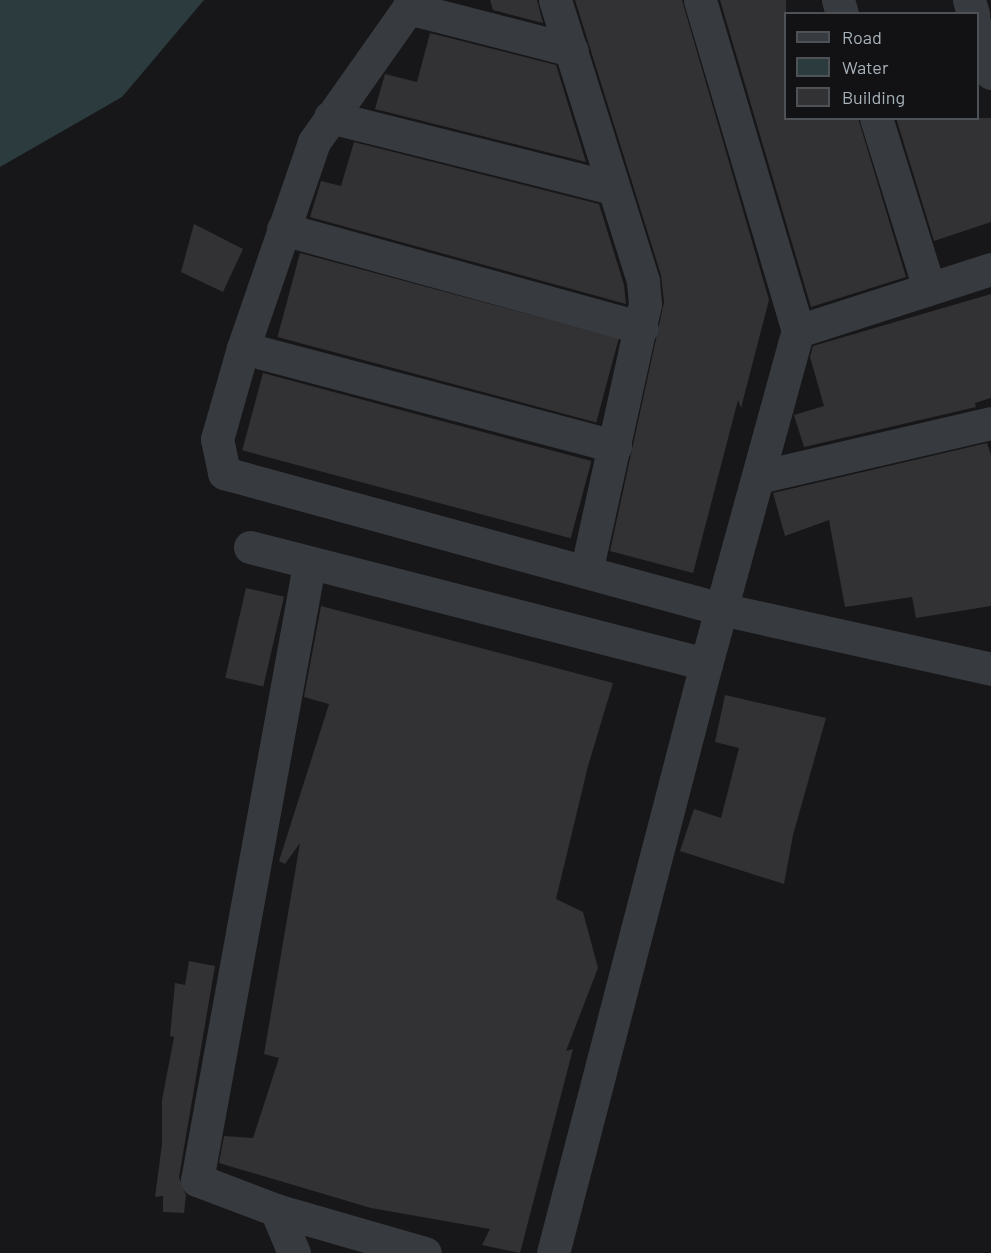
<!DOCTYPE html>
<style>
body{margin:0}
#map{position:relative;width:991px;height:1253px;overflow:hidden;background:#171719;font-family:Barlow,sans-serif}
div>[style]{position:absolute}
.water>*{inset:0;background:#2b3b3e}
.building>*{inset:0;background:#323235;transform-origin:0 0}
.minor>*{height:33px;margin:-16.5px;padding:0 16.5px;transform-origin:16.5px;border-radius:16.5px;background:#373a3e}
span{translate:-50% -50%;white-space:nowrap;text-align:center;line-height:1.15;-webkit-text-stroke:6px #121214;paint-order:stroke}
.legend{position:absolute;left:784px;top:12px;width:195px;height:108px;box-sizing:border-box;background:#121214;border:2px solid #4e5256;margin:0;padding:8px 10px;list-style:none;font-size:18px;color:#a8b2ba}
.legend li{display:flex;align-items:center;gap:12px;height:30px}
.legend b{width:30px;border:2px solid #4e5256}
</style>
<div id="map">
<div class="water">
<div style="clip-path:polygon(0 0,204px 0,122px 97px,0 167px)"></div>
</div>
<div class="building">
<div style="clip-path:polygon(490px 0,537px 0,543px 23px,493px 10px)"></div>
<div style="clip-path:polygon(575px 0,682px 0,769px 300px,741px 408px,738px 400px,693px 573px,610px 551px,664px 302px,661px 275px)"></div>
<div style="clip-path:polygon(720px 0,786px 0,786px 118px,858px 118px,906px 277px,811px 307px)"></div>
<div style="clip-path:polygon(430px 33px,556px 65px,586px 162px,375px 109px,385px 74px,417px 82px)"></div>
<div style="clip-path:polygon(896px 118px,991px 118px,991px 222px,934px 241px)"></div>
<div style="clip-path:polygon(354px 142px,599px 204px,624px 285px,626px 304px,310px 217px,321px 181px,341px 186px)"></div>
<div style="clip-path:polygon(194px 224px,243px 249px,223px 292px,181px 272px)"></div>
<div style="left:300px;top:253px;width:330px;height:87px;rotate:15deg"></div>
<div style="clip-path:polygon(991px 294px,991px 398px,975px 403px,976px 407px,804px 447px,794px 415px,824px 406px,810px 357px,813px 346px)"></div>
<div style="left:263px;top:373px;width:340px;height:80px;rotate:15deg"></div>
<div style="clip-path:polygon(987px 443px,991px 455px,991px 606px,916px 618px,912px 597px,845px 607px,829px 520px,785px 536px,773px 493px)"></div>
<div style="left:246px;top:588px;width:39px;height:92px;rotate:13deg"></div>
<div style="clip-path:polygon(321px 606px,613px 683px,588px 766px,556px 899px,583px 912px,598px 968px,566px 1051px,573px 1049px,520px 1253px,482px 1245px,490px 1229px,371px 1208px,219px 1163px,224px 1136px,253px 1138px,279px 1058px,264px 1054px,300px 843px,285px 864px,279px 861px,329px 704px,304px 697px)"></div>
<div style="clip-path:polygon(725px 695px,826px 718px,793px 835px,784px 884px,680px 851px,694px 809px,721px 818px,739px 748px,715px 742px)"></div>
<div style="clip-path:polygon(189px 961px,215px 966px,179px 1177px,186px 1195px,184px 1213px,163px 1212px,163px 1196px,155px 1197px,162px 1144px,162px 1100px,174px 1037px,170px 1036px,175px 983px,185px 985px)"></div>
</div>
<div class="minor">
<div style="left:414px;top:0;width:174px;rotate:125.2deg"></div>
<div style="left:314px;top:142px;width:218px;rotate:109deg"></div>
<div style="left:243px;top:348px;width:95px;rotate:105.9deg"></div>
<div style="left:217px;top:439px;width:35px;rotate:78deg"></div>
<div style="left:224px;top:473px;width:515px;rotate:15.3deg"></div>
<div style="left:721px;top:609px;width:277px;rotate:12.5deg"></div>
<div style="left:555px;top:0;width:294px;rotate:72.6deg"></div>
<div style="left:643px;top:281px;width:23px;rotate:85deg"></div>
<div style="left:645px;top:304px;width:274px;rotate:102.4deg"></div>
<div style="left:838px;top:0;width:15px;rotate:74deg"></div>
<div style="left:969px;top:0;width:15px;rotate:74deg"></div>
<div style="left:408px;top:8px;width:169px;rotate:14.4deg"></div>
<div style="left:978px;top:29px;width:46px;rotate:73.5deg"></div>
<div style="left:330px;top:117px;width:291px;rotate:14.1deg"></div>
<div style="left:876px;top:118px;width:178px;rotate:72.7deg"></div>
<div style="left:283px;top:229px;width:372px;rotate:15.4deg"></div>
<div style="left:798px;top:331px;width:203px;rotate:-17.8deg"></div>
<div style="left:243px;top:348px;width:385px;rotate:14.8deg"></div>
<div style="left:759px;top:477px;width:238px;rotate:-13.1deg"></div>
<div style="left:250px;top:547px;width:471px;rotate:14.4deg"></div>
<div style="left:309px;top:565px;width:625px;rotate:100.32deg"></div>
<div style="left:197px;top:1180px;width:85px;rotate:20.8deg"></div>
<div style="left:276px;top:1210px;width:155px;rotate:16.1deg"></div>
<div style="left:276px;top:1210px;width:47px;rotate:67.3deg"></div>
<div style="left:553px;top:1253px;width:609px;rotate:-75.44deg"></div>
<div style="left:706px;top:664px;width:345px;rotate:-74.6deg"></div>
<div style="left:798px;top:331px;width:345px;rotate:-106.5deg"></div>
</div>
<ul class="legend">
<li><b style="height:8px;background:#373a3e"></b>Road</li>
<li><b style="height:16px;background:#2b3b3e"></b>Water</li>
<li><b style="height:16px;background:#323235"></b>Building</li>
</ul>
</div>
